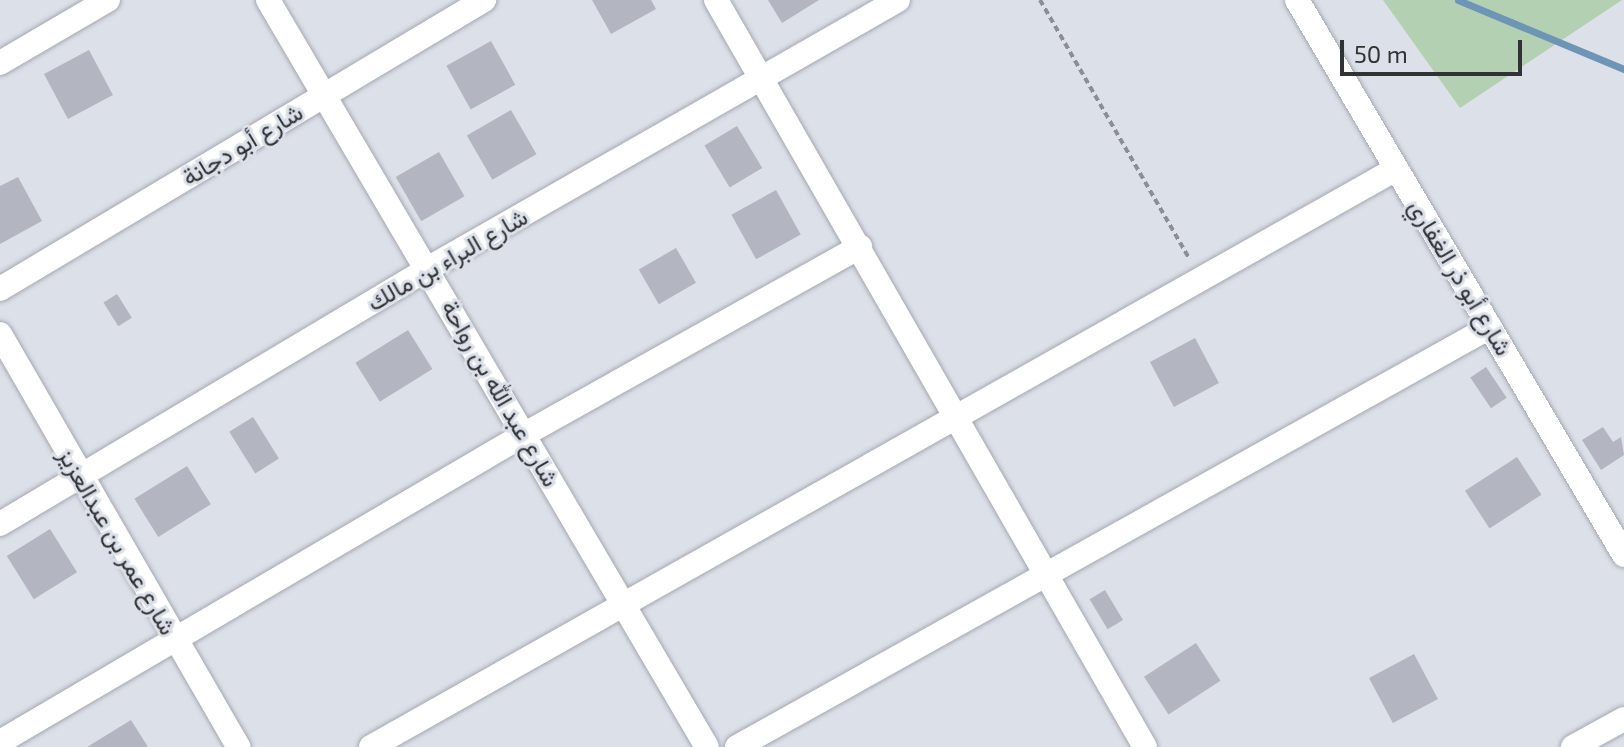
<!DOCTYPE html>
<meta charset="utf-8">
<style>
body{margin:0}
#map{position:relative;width:1624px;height:747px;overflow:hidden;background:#dce0e9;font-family:"Exo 2",Vazirmatn,sans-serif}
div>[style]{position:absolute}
.green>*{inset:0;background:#b4d0b3}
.stream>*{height:7px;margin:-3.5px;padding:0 3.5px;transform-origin:3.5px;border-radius:3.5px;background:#6d95b6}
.building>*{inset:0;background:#b3b6c0;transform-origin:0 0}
.path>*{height:4px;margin-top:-2px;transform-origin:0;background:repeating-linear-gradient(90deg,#8b8e94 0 6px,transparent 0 10px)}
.roads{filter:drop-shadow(0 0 2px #a4a7b0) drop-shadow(0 0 2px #a4a7b0)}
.street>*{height:24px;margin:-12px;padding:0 12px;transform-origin:12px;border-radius:12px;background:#fff}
span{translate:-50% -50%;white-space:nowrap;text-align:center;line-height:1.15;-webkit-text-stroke:6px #dce0e9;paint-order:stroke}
.street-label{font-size:24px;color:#303235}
.scale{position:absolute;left:1340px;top:40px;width:182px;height:36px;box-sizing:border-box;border:4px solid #303235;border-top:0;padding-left:10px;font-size:24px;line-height:28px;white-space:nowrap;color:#303235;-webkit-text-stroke:6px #dce0e9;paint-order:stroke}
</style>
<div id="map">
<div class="green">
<div style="clip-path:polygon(1383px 0,1622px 0,1460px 108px)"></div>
</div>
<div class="stream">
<div style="left:1458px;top:0;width:180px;rotate:22.6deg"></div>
</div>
<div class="building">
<div style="clip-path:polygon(592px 0,651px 0,656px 9px,611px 34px)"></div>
<div style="clip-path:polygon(768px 0,819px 0,782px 23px)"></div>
<div style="left:491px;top:41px;width:50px;height:51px;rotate:61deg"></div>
<div style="left:89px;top:50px;width:51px;height:51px;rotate:62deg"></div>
<div style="left:511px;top:110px;width:51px;height:51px;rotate:60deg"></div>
<div style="left:737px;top:126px;width:49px;height:38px;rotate:59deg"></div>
<div style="left:439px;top:152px;width:51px;height:50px;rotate:60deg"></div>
<div style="clip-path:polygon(18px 177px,42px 221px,0 244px,0 186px)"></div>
<div style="left:776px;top:190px;width:51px;height:51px;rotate:61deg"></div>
<div style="left:676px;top:248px;width:40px;height:43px;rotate:60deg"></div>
<div style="left:117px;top:294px;width:28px;height:16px;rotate:58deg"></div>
<div style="left:408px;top:330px;width:46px;height:62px;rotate:58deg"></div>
<div style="left:1195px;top:338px;width:51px;height:51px;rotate:62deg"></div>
<div style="left:1486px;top:367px;width:37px;height:19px;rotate:56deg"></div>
<div style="left:253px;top:417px;width:49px;height:28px;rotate:58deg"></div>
<div style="clip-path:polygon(1603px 427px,1613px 442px,1621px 437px,1624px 455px,1601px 470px,1582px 440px)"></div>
<div style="left:1517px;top:457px;width:45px;height:62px;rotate:57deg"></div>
<div style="left:187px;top:466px;width:45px;height:62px;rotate:58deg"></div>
<div style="left:50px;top:529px;width:51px;height:51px;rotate:58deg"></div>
<div style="left:1105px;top:590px;width:35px;height:18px;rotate:59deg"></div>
<div style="left:1196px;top:643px;width:45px;height:62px;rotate:57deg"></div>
<div style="left:1414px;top:654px;width:51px;height:51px;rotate:62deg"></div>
<div style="clip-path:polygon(131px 720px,148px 747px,87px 747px)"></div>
</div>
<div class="path">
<div style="left:1040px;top:0;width:298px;rotate:60deg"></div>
</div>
<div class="roads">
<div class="street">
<div style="left:268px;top:0;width:866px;rotate:59.56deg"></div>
<div style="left:716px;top:0;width:861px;rotate:60.13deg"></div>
<div style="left:1297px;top:0;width:644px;rotate:59.49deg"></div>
<div style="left:0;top:63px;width:125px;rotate:-30.3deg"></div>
<div style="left:0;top:289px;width:564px;rotate:-30.84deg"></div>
<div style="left:0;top:334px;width:477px;rotate:60deg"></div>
<div style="left:0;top:524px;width:500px;rotate:-30.8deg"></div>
<div style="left:429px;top:268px;width:540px;rotate:-29.74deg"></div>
<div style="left:0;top:742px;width:609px;rotate:-30.4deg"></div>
<div style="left:525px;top:434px;width:384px;rotate:-29.2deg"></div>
<div style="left:371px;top:747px;width:1177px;rotate:-29.42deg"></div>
<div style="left:737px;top:747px;width:862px;rotate:-29.15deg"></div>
<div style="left:1573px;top:747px;width:58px;rotate:-28.8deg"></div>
</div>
</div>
<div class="street-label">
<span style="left:242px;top:144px;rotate:-31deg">شارع أبو دجانة</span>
<span style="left:447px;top:259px;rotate:-30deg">شارع البراء بن مالك</span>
<span style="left:1461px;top:277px;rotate:59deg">شارع أبو ذر الغفاري</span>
<span style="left:501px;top:393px;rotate:60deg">شارع عبد الله بن رواحة</span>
<span style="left:118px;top:541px;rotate:60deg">شارع عمر بن عبدالعزيز</span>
</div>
<div class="scale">50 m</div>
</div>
